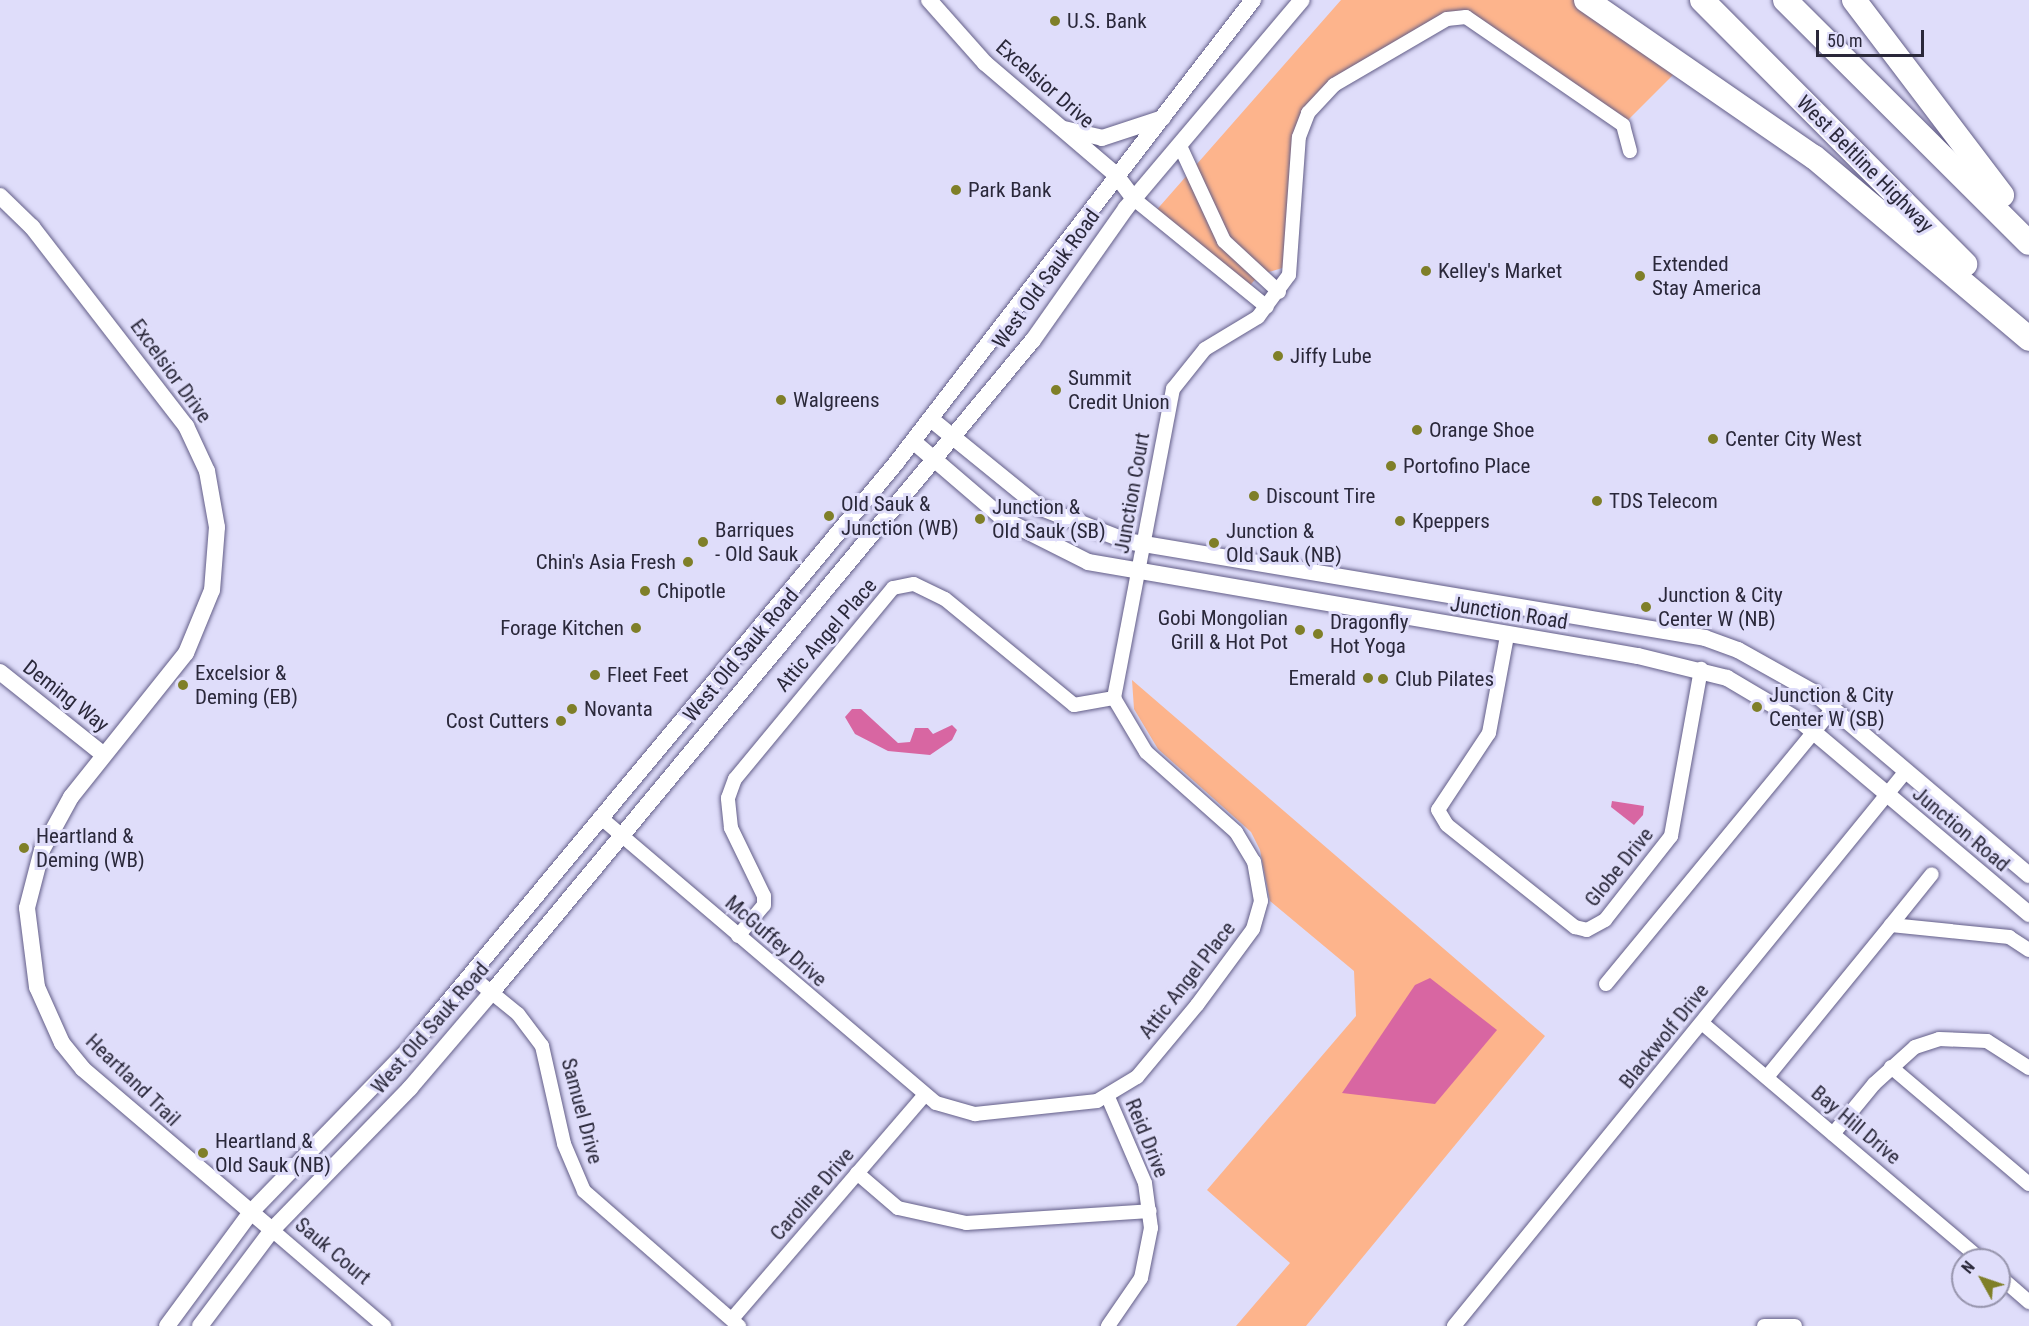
<!DOCTYPE html>
<style>
body{margin:0}
#map{position:relative;width:2029px;height:1326px;overflow:hidden;background:#dfddfa;font-family:"Roboto Condensed",sans-serif}
div>[style]{position:absolute}
.green>*{inset:0;background:#fdb48c}
.water>*{inset:0;background:#d866a2}
.roads{filter:drop-shadow(0 0 2px #635e88) drop-shadow(0 0 2px #635e88)}
.minor>*{height:14px;margin:-7px;padding:0 7px;transform-origin:7px;border-radius:7px;background:#fff}
.tertiary>*{height:16px;margin:-8px;padding:0 8px;transform-origin:8px;border-radius:8px;background:#fff}
.motorway>*{height:24px;margin:-12px;padding:0 12px;transform-origin:12px;border-radius:12px;background:#fff}
.dots>*{width:16px;height:16px;translate:-50% -50%;box-sizing:border-box;border:3px solid #dfddfa;border-radius:50%}
span{translate:-50% -50%;white-space:nowrap;text-align:center;line-height:1.15;-webkit-text-stroke:6px #dfddfa;paint-order:stroke}
.poi-label{font-size:21px;color:#2a283a}
.left{translate:0 -50%;text-align:left}
.right{translate:-100% -50%;text-align:right}
.street-label{font-size:21px;color:#2a283a}
.north{position:absolute;left:1951px;top:1248px;width:60px;height:60px;box-sizing:border-box;background:#dfddfa;border:2px solid #9795ad;border-radius:50%;rotate:310deg;font-size:16px;font-weight:700;line-height:24px;text-align:center;color:#2a283a}
.north::after{content:'';display:block;margin:auto;width:21px;height:27px;background:#7f7f28;clip-path:polygon(50% 0,100% 100%,50% 72%,0 100%)}
.scale{position:absolute;left:1816px;top:30px;width:108px;height:27px;box-sizing:border-box;border:3px solid #2a283a;border-top:0;padding-left:8px;font-size:18px;line-height:21px;white-space:nowrap;color:#2a283a;-webkit-text-stroke:4px #dfddfa;paint-order:stroke}
</style>
<div id="map">
<div class="green">
<div style="clip-path:polygon(1341px 0,1586px 0,1682px 66px,1623px 125px,1480px 27px,1447px 19px,1334px 85px,1299px 137px,1292px 265px,1259px 275px,1246px 290px,1153px 214px)"></div>
<div style="clip-path:polygon(1132px 680px,1545px 1036px,1306px 1326px,1236px 1326px,1290px 1263px,1207px 1190px,1356px 1016px,1354px 971px,1270px 901px,1260px 850px,1251px 832px,1158px 749px,1134px 709px)"></div>
</div>
<div class="water">
<div style="clip-path:polygon(852px 709px,861px 709px,898px 743px,910px 742px,915px 728px,928px 728px,933px 734px,952px 725px,957px 730px,952px 740px,930px 755px,888px 751px,855px 734px,845px 717px)"></div>
<div style="clip-path:polygon(1612px 801px,1644px 806px,1643px 815px,1634px 825px,1611px 807px)"></div>
<div style="clip-path:polygon(1430px 978px,1497px 1030px,1435px 1104px,1342px 1093px,1415px 985px)"></div>
</div>
<div class="roads">
<div class="minor">
<div style="left:1180px;top:146px;width:105px;rotate:65.1deg"></div>
<div style="left:1224px;top:241px;width:75px;rotate:42.8deg"></div>
<div style="left:1134px;top:199px;width:171px;rotate:39.1deg"></div>
<div style="left:1507px;top:636px;width:99px;rotate:100.5deg"></div>
<div style="left:1489px;top:733px;width:92px;rotate:123.5deg"></div>
<div style="left:1438px;top:810px;width:17px;rotate:59deg"></div>
<div style="left:1447px;top:825px;width:164px;rotate:38.6deg"></div>
<div style="left:1575px;top:927px;width:12px;rotate:14deg"></div>
<div style="left:1587px;top:930px;width:21px;rotate:-29deg"></div>
<div style="left:1605px;top:920px;width:107px;rotate:-51.8deg"></div>
<div style="left:1671px;top:836px;width:170px;rotate:-79.8deg"></div>
<div style="left:600px;top:817px;width:441px;rotate:40.4deg"></div>
<div style="left:936px;top:1103px;width:41px;rotate:15.8deg"></div>
<div style="left:975px;top:1114px;width:123px;rotate:-6.1deg"></div>
<div style="left:1097px;top:1101px;width:47px;rotate:-31deg"></div>
<div style="left:1137px;top:1077px;width:94px;rotate:-50.2deg"></div>
<div style="left:1197px;top:1005px;width:94px;rotate:-53.6deg"></div>
<div style="left:1253px;top:929px;width:29px;rotate:-74deg"></div>
<div style="left:1261px;top:901px;width:40px;rotate:-100deg"></div>
<div style="left:1254px;top:862px;width:35px;rotate:-121deg"></div>
<div style="left:1236px;top:832px;width:120px;rotate:-138.4deg"></div>
<div style="left:1146px;top:752px;width:63px;rotate:-120.7deg"></div>
<div style="left:1891px;top:925px;width:65px;rotate:-51.2deg"></div>
<div style="left:738px;top:936px;width:40px;rotate:-50deg"></div>
<div style="left:764px;top:905px;width:9px;rotate:-90deg"></div>
<div style="left:764px;top:896px;width:76px;rotate:-115.9deg"></div>
<div style="left:731px;top:828px;width:30px;rotate:-96deg"></div>
<div style="left:728px;top:798px;width:20px;rotate:-70deg"></div>
<div style="left:735px;top:779px;width:248px;rotate:-50.4deg"></div>
<div style="left:893px;top:588px;width:21px;rotate:-11deg"></div>
<div style="left:914px;top:584px;width:34px;rotate:26deg"></div>
<div style="left:945px;top:599px;width:167px;rotate:39.4deg"></div>
<div style="left:1074px;top:705px;width:41px;rotate:-9.9deg"></div>
<div style="left:1114px;top:698px;width:315px;rotate:-79.2deg"></div>
<div style="left:1173px;top:389px;width:51px;rotate:-51.3deg"></div>
<div style="left:1205px;top:349px;width:62px;rotate:-31.1deg"></div>
<div style="left:1258px;top:317px;width:52px;rotate:-53.6deg"></div>
<div style="left:1289px;top:275px;width:138px;rotate:-85.9deg"></div>
<div style="left:1299px;top:137px;width:26px;rotate:-69deg"></div>
<div style="left:1308px;top:113px;width:38px;rotate:-47deg"></div>
<div style="left:1334px;top:85px;width:131px;rotate:-30.3deg"></div>
<div style="left:1447px;top:19px;width:19px;rotate:-6deg"></div>
<div style="left:1466px;top:17px;width:191px;rotate:34.5deg"></div>
<div style="left:1623px;top:125px;width:27px;rotate:75deg"></div>
<div style="left:470px;top:975px;width:62px;rotate:39.1deg"></div>
<div style="left:518px;top:1014px;width:40px;rotate:53deg"></div>
<div style="left:542px;top:1046px;width:100px;rotate:77.3deg"></div>
<div style="left:564px;top:1144px;width:51px;rotate:66.9deg"></div>
<div style="left:584px;top:1191px;width:206px;rotate:41.1deg"></div>
<div style="left:1606px;top:984px;width:357px;rotate:-50.5deg"></div>
<div style="left:1702px;top:1023px;width:366px;rotate:40.3deg"></div>
<div style="left:1891px;top:1067px;width:181px;rotate:40.3deg"></div>
<div style="left:1767px;top:1077px;width:196px;rotate:-50.8deg"></div>
<div style="left:1891px;top:925px;width:119px;rotate:5.8deg"></div>
<div style="left:2009px;top:937px;width:24px;rotate:33deg"></div>
<div style="left:1833px;top:1134px;width:65px;rotate:-50.6deg"></div>
<div style="left:1874px;top:1084px;width:55px;rotate:-42.1deg"></div>
<div style="left:1915px;top:1047px;width:25px;rotate:-18deg"></div>
<div style="left:1939px;top:1039px;width:48px;rotate:2.4deg"></div>
<div style="left:1987px;top:1041px;width:50px;rotate:32.7deg"></div>
<div style="left:857px;top:1173px;width:54px;rotate:40.5deg"></div>
<div style="left:898px;top:1208px;width:70px;rotate:12.4deg"></div>
<div style="left:966px;top:1223px;width:184px;rotate:-3.7deg"></div>
<div style="left:272px;top:1230px;width:148px;rotate:40.6deg"></div>
<div style="left:1999px;top:1276px;width:40px;rotate:41deg"></div>
<div style="left:732px;top:1319px;width:294px;rotate:-49.3deg"></div>
<div style="left:1108px;top:1326px;width:58px;rotate:-55.5deg"></div>
<div style="left:1141px;top:1278px;width:51px;rotate:-78.7deg"></div>
<div style="left:1151px;top:1228px;width:45px;rotate:-97.6deg"></div>
<div style="left:1145px;top:1183px;width:94px;rotate:-113.3deg"></div>
<div style="left:1454px;top:1326px;width:716px;rotate:-50.84deg"></div>
<div style="left:1764px;top:1326px;width:31px"></div>
</div>
<div class="tertiary">
<div style="left:929px;top:0;width:84px;rotate:48.4deg"></div>
<div style="left:985px;top:63px;width:172px;rotate:40.5deg"></div>
<div style="left:1116px;top:175px;width:30px;rotate:53deg"></div>
<div style="left:1064px;top:129px;width:39px;rotate:13deg"></div>
<div style="left:1102px;top:138px;width:64px;rotate:-18.2deg"></div>
<div style="left:0;top:196px;width:45px;rotate:44.1deg"></div>
<div style="left:32px;top:227px;width:252px;rotate:52.3deg"></div>
<div style="left:186px;top:426px;width:50px;rotate:65deg"></div>
<div style="left:207px;top:471px;width:57px;rotate:79.9deg"></div>
<div style="left:217px;top:527px;width:63px;rotate:94.5deg"></div>
<div style="left:212px;top:590px;width:68px;rotate:112.4deg"></div>
<div style="left:186px;top:653px;width:184px;rotate:128.6deg"></div>
<div style="left:71px;top:797px;width:60px;rotate:118.7deg"></div>
<div style="left:42px;top:850px;width:60px;rotate:104.5deg"></div>
<div style="left:27px;top:908px;width:80px;rotate:82.8deg"></div>
<div style="left:37px;top:987px;width:61px;rotate:65.9deg"></div>
<div style="left:62px;top:1043px;width:33px;rotate:51deg"></div>
<div style="left:83px;top:1069px;width:248px;rotate:40.4deg"></div>
<div style="left:932px;top:420px;width:138px;rotate:39.1deg"></div>
<div style="left:1039px;top:507px;width:93px;rotate:21.3deg"></div>
<div style="left:1126px;top:541px;width:587px;rotate:9.51deg"></div>
<div style="left:1705px;top:638px;width:35px;rotate:20deg"></div>
<div style="left:1738px;top:650px;width:86px;rotate:29.2deg"></div>
<div style="left:1813px;top:692px;width:283px;rotate:40.3deg"></div>
<div style="left:914px;top:442px;width:120px;rotate:40.6deg"></div>
<div style="left:1005px;top:520px;width:93px;rotate:26.8deg"></div>
<div style="left:1088px;top:562px;width:558px;rotate:9.7deg"></div>
<div style="left:1638px;top:656px;width:92px;rotate:13.9deg"></div>
<div style="left:1727px;top:678px;width:88px;rotate:30.6deg"></div>
<div style="left:1803px;top:723px;width:296px;rotate:40.2deg"></div>
<div style="left:0;top:672px;width:133px;rotate:38.6deg"></div>
<div style="left:167px;top:1326px;width:142px;rotate:-53.6deg"></div>
<div style="left:251px;top:1212px;width:226px;rotate:-45.9deg"></div>
<div style="left:408px;top:1050px;width:763px;rotate:-50.26deg"></div>
<div style="left:896px;top:463px;width:585px;rotate:-52.37deg"></div>
<div style="left:200px;top:1326px;width:120px;rotate:-53.1deg"></div>
<div style="left:272px;top:1230px;width:198px;rotate:-45.8deg"></div>
<div style="left:410px;top:1088px;width:126px;rotate:-49.5deg"></div>
<div style="left:492px;top:992px;width:847px;rotate:-50.32deg"></div>
<div style="left:1033px;top:340px;width:161px;rotate:-54.8deg"></div>
<div style="left:1126px;top:208px;width:272px;rotate:-49.8deg"></div>
</div>
<div class="motorway">
<div style="left:1586px;top:0;width:277px;rotate:34.6deg"></div>
<div style="left:1814px;top:157px;width:282px;rotate:40.2deg"></div>
<div style="left:1702px;top:0;width:373px;rotate:45.1deg"></div>
<div style="left:1785px;top:0;width:344px;rotate:44.9deg"></div>
<div style="left:1854px;top:0;width:245px;rotate:52.8deg"></div>
</div>
</div>
<div class="dots">
<div style="left:1055px;top:21px;background:#7f7f28"></div>
<div style="left:956px;top:190px;background:#7f7f28"></div>
<div style="left:1426px;top:271px;background:#7f7f28"></div>
<div style="left:1640px;top:276px;background:#7f7f28"></div>
<div style="left:1278px;top:356px;background:#7f7f28"></div>
<div style="left:1056px;top:390px;background:#7f7f28"></div>
<div style="left:781px;top:400px;background:#7f7f28"></div>
<div style="left:1417px;top:430px;background:#7f7f28"></div>
<div style="left:1713px;top:439px;background:#7f7f28"></div>
<div style="left:1391px;top:466px;background:#7f7f28"></div>
<div style="left:1254px;top:496px;background:#7f7f28"></div>
<div style="left:1597px;top:501px;background:#7f7f28"></div>
<div style="left:829px;top:516px;background:#7f7f28"></div>
<div style="left:980px;top:519px;background:#7f7f28"></div>
<div style="left:1400px;top:521px;background:#7f7f28"></div>
<div style="left:703px;top:542px;background:#7f7f28"></div>
<div style="left:1214px;top:543px;background:#7f7f28"></div>
<div style="left:688px;top:562px;background:#7f7f28"></div>
<div style="left:645px;top:591px;background:#7f7f28"></div>
<div style="left:1646px;top:607px;background:#7f7f28"></div>
<div style="left:636px;top:628px;background:#7f7f28"></div>
<div style="left:1300px;top:630px;background:#7f7f28"></div>
<div style="left:1318px;top:634px;background:#7f7f28"></div>
<div style="left:595px;top:675px;background:#7f7f28"></div>
<div style="left:1368px;top:678px;background:#7f7f28"></div>
<div style="left:1383px;top:679px;background:#7f7f28"></div>
<div style="left:183px;top:685px;background:#7f7f28"></div>
<div style="left:1757px;top:707px;background:#7f7f28"></div>
<div style="left:572px;top:709px;background:#7f7f28"></div>
<div style="left:561px;top:721px;background:#7f7f28"></div>
<div style="left:24px;top:848px;background:#7f7f28"></div>
<div style="left:203px;top:1153px;background:#7f7f28"></div>
</div>
<div class="poi-label">
<span class="left" style="left:1067px;top:21px">U.S. Bank</span>
<span class="left" style="left:968px;top:190px">Park Bank</span>
<span class="left" style="left:1652px;top:276px">Extended<br>Stay America</span>
<span class="left" style="left:1438px;top:271px">Kelley's Market</span>
<span class="left" style="left:1290px;top:356px">Jiffy Lube</span>
<span class="left" style="left:1068px;top:390px">Summit<br>Credit Union</span>
<span class="left" style="left:793px;top:400px">Walgreens</span>
<span class="left" style="left:1429px;top:430px">Orange Shoe</span>
<span class="left" style="left:1725px;top:439px">Center City West</span>
<span class="left" style="left:1403px;top:466px">Portofino Place</span>
<span class="left" style="left:1266px;top:496px">Discount Tire</span>
<span class="left" style="left:1609px;top:501px">TDS Telecom</span>
<span class="left" style="left:841px;top:516px">Old Sauk &amp;<br>Junction (WB)</span>
<span class="left" style="left:992px;top:519px">Junction &amp;<br>Old Sauk (SB)</span>
<span class="left" style="left:1412px;top:521px">Kpeppers</span>
<span class="left" style="left:715px;top:542px">Barriques<br>- Old Sauk</span>
<span class="left" style="left:1226px;top:543px">Junction &amp;<br>Old Sauk (NB)</span>
<span class="right" style="left:676px;top:562px">Chin's Asia Fresh</span>
<span class="left" style="left:657px;top:591px">Chipotle</span>
<span class="left" style="left:1658px;top:607px">Junction &amp; City<br>Center W (NB)</span>
<span class="right" style="left:1288px;top:630px">Gobi Mongolian<br>Grill &amp; Hot Pot</span>
<span class="left" style="left:1330px;top:634px">Dragonfly<br>Hot Yoga</span>
<span class="right" style="left:624px;top:628px">Forage Kitchen</span>
<span class="left" style="left:195px;top:685px">Excelsior &amp;<br>Deming (EB)</span>
<span class="left" style="left:607px;top:675px">Fleet Feet</span>
<span class="right" style="left:1356px;top:678px">Emerald</span>
<span class="left" style="left:1395px;top:679px">Club Pilates</span>
<span class="left" style="left:1769px;top:707px">Junction &amp; City<br>Center W (SB)</span>
<span class="left" style="left:584px;top:709px">Novanta</span>
<span class="right" style="left:549px;top:721px">Cost Cutters</span>
<span class="left" style="left:36px;top:848px">Heartland &amp;<br>Deming (WB)</span>
<span class="left" style="left:215px;top:1153px">Heartland &amp;<br>Old Sauk (NB)</span>
</div>
<div class="street-label">
<span style="left:1045px;top:84px;rotate:41deg">Excelsior Drive</span>
<span style="left:1865px;top:164px;rotate:45deg">West Beltline Highway</span>
<span style="left:1046px;top:279px;rotate:-54deg">West Old Sauk Road</span>
<span style="left:171px;top:371px;rotate:54deg">Excelsior Drive</span>
<span style="left:1132px;top:493px;rotate:-80deg">Junction Court</span>
<span style="left:1509px;top:613px;rotate:9deg">Junction Road</span>
<span style="left:826px;top:635px;rotate:-49deg">Attic Angel Place</span>
<span style="left:741px;top:655px;rotate:-50deg">West Old Sauk Road</span>
<span style="left:66px;top:696px;rotate:38deg">Deming Way</span>
<span style="left:1961px;top:829px;rotate:40deg">Junction Road</span>
<span style="left:1619px;top:867px;rotate:-51deg">Globe Drive</span>
<span style="left:776px;top:941px;rotate:41deg">McGuffey Drive</span>
<span style="left:1187px;top:980px;rotate:-52deg">Attic Angel Place</span>
<span style="left:430px;top:1028px;rotate:-49deg">West Old Sauk Road</span>
<span style="left:1664px;top:1036px;rotate:-51deg">Blackwolf Drive</span>
<span style="left:133px;top:1080px;rotate:44deg">Heartland Trail</span>
<span style="left:582px;top:1111px;rotate:75deg">Samuel Drive</span>
<span style="left:1856px;top:1125px;rotate:40deg">Bay Hill Drive</span>
<span style="left:1147px;top:1138px;rotate:68deg">Reid Drive</span>
<span style="left:812px;top:1194px;rotate:-49deg">Caroline Drive</span>
<span style="left:333px;top:1251px;rotate:40deg">Sauk Court</span>
</div>
<div class="north">N</div>
<div class="scale">50 m</div>
</div>
